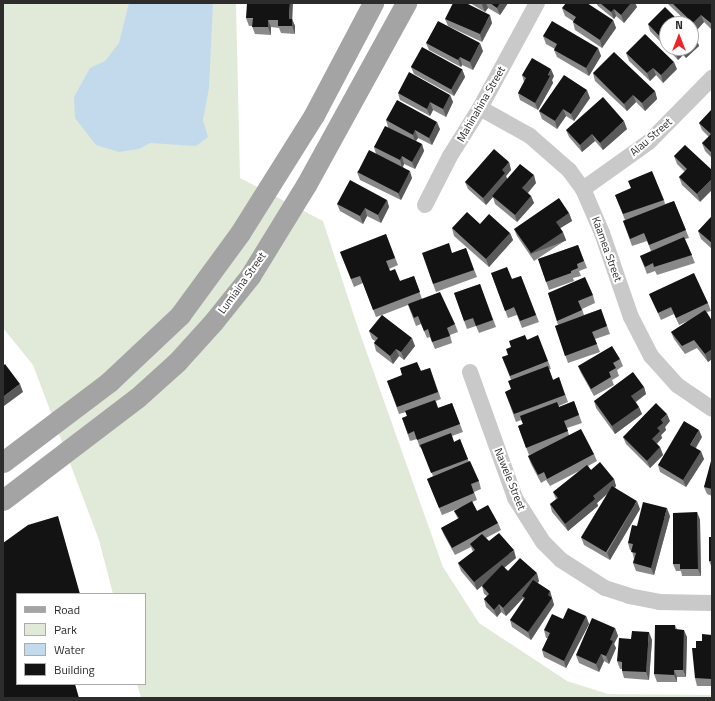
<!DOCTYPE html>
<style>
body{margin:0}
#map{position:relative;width:715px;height:701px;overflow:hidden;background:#fff;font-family:"Titillium Web",sans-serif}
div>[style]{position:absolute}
.green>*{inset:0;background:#e1ead8}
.water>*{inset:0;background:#c3daec}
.minor>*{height:16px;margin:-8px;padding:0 8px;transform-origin:8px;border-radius:8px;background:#c9c9c9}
.major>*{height:21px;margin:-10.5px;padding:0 10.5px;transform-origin:10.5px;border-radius:10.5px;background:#a4a4a4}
.wall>*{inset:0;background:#898989}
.shaded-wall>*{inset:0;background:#5a5a5a;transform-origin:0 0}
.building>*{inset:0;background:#131313;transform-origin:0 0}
span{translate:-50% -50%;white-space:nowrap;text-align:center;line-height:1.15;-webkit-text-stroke:4px #fff;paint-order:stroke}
.street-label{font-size:11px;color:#2c2c2c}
.frame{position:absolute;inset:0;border:4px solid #2c2c2c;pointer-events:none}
.legend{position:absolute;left:16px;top:593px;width:130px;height:92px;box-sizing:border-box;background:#fff;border:1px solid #ababab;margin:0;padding:5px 7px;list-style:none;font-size:12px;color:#2c2c2c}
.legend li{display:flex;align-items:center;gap:8px;height:20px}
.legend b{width:20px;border:1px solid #ababab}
.north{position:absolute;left:659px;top:16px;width:40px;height:40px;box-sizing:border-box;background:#fff;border:1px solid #ababab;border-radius:50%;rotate:0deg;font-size:11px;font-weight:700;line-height:16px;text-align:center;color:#2c2c2c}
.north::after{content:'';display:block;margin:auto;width:14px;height:18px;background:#eb252a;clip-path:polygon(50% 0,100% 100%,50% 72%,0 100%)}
</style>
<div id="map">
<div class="green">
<div style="clip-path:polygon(3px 3px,236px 3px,240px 178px,323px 221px,357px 325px,443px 567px,479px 623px,567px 681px,608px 694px,712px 695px,712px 698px,141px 698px,137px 684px,145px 684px,145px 594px,113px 594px,99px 540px,33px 365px,3px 328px)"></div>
</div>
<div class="water">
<div style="clip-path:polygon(129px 3px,213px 3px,209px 88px,203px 120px,208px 137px,196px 146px,150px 143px,139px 149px,119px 152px,96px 145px,75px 118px,74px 97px,90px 68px,105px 61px,119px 43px)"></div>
</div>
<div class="minor">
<div style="left:480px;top:108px;width:57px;rotate:29.2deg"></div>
<div style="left:530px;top:136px;width:52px;rotate:41.1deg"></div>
<div style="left:569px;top:170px;width:24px;rotate:54deg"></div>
<div style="left:583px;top:189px;width:48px;rotate:66.6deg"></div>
<div style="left:602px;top:233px;width:89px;rotate:71deg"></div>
<div style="left:631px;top:317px;width:44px;rotate:62.9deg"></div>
<div style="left:651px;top:356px;width:39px;rotate:48deg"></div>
<div style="left:677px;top:385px;width:42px;rotate:34.4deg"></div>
<div style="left:583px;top:189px;width:81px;rotate:-35.5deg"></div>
<div style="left:649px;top:142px;width:90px;rotate:-45.5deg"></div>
<div style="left:425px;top:205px;width:55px;rotate:-63deg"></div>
<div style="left:450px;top:156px;width:57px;rotate:-58deg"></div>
<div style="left:480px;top:108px;width:119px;rotate:-61.5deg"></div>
<div style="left:470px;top:372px;width:134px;rotate:70.3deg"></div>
<div style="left:515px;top:498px;width:52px;rotate:57.5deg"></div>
<div style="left:543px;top:542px;width:25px;rotate:45deg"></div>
<div style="left:561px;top:560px;width:52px;rotate:32.5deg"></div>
<div style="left:605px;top:588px;width:25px;rotate:18deg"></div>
<div style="left:629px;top:596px;width:31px;rotate:11deg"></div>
<div style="left:659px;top:602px;width:53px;rotate:1.1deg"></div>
</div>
<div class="major">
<div style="left:3px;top:462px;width:133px;rotate:-37deg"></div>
<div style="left:109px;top:382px;width:98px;rotate:-43.3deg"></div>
<div style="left:180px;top:315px;width:102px;rotate:-53.8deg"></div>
<div style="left:240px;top:233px;width:139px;rotate:-57.9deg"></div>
<div style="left:314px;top:115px;width:127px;rotate:-62.2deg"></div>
<div style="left:3px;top:500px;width:168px;rotate:-37.3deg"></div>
<div style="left:137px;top:398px;width:54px;rotate:-42deg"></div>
<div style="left:177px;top:362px;width:55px;rotate:-47.9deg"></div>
<div style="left:214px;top:321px;width:58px;rotate:-51.3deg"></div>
<div style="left:250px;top:276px;width:107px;rotate:-58.4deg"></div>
<div style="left:306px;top:185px;width:208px;rotate:-61.2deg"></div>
</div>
<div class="wall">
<div style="clip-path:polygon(470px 3px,508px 3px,500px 15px,488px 8px,485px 12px)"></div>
<div style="clip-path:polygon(596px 3px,635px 3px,637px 7px,624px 23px,616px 16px,614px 19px,598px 6px)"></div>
<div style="clip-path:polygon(667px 3px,712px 3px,712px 30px,704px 22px,696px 31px,691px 26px,691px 24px,689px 24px)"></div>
<div style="clip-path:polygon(562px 8px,613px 20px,616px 28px,602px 48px,575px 30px,573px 22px,573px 21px,565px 16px)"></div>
<div style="clip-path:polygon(246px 18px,292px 19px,295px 26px,295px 34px,281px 33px,279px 28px,271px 27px,271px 35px,255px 34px,252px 26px,249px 26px)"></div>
<div style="clip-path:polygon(445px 19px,492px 23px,482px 42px,448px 26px)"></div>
<div style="clip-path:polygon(648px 24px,667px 24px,667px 48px,691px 48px,696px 38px,699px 46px,686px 58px,683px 55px,678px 60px,650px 31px)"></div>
<div style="clip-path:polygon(543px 36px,598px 48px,601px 56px,589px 76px,557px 57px,554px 50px,555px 49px,546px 44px)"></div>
<div style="clip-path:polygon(426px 43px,483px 51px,473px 70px,462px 65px,461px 67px,429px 50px)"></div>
<div style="clip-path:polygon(626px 53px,677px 69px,663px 83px,656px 75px,650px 81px,629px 61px)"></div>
<div style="clip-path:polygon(411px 67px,462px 69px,465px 77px,454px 96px,414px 74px)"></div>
<div style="clip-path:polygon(593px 73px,655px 91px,657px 99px,645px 111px,636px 102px,627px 111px,595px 81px)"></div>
<div style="clip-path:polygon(522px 75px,554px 76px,552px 80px,553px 83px,538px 110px,520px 100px,518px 93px,524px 82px)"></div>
<div style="clip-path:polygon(398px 93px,450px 95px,453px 102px,446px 117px,433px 110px,430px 116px,400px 100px)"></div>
<div style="clip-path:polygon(590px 98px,574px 121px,566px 116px,557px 129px,542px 119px,539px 111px)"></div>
<div style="clip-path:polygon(712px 111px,712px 158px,705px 151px,702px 143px,709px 137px,702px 130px,699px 123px)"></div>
<div style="clip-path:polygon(386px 120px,440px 129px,432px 145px,418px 138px,416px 141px,422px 144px,424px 151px,415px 169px,404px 164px,403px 167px,412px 178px,401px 200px,360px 180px,357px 172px,376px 154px,374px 147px,388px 127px)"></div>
<div style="clip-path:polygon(627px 129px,603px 150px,595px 141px,582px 152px,569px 137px,566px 130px)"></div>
<div style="clip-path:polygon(685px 145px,700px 202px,682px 185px,679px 177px,685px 172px,677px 164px,674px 156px)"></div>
<div style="clip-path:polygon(509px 162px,511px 170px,506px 176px,507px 179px,536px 183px,528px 193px,531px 196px,534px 203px,517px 222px,495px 204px,493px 197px,486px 205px,468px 189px,465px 182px)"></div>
<div style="clip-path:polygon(615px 195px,664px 200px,665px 204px,674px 201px,689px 238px,685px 239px,695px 263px,657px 275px,655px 271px,647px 274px,640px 256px,651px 251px,647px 241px,632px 246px,623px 221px,625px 220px)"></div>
<div style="clip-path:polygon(387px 200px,389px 207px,381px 223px,367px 216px,363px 224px,340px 211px,337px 204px)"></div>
<div style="clip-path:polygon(569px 213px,572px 221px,560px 228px,566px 240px,534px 261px,517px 236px,514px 229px)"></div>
<div style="clip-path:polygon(712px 216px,712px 249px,701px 239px,698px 231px)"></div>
<div style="clip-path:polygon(452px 228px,510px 233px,513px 240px,489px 267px,454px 236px)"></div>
<div style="clip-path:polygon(386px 234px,398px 265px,389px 269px,390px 271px,400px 281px,414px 276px,422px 299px,455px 324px,458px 332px,450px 335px,452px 343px,435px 349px,430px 337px,427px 338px,421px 324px,416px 326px,408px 305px,382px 315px,415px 346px,404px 360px,399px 356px,393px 364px,376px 351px,374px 343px,375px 341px,372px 339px,369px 331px,382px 315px,376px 317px,363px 283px,354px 287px,340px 252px)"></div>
<div style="clip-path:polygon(578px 245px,587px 268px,579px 271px,581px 276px,573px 278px,574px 281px,549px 290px,538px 259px)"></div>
<div style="clip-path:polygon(466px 248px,477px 277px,436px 292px,433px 284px,453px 253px)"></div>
<div style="clip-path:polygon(491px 273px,512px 279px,521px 276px,539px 322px,522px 328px,517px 315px,508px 318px)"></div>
<div style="clip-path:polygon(480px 284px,496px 327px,479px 333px,476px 326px,467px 329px,454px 293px)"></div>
<div style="clip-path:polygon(548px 293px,593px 295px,595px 303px,582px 309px,584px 315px,601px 309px,610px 334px,595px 339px,600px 352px,568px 363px,555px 326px,558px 325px)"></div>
<div style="clip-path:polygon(649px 294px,708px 303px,711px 311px,707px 312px,712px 321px,712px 359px,708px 362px,697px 348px,685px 354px,674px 339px,671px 332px,688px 321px,679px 325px,674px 314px,661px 320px)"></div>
<div style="clip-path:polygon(527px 339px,548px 361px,551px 369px,549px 369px,553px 380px,559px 377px,568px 402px,559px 406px,559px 407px,574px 401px,582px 423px,567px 428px,569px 435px,594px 454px,597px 461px,588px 466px,591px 470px,614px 479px,616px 486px,615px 488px,640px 509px,610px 560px,584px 545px,581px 537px,608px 493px,597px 503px,598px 506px,568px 531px,552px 512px,550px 504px,556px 499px,553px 492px,579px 471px,550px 486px,546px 480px,541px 483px,531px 464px,528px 456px,536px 452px,529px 455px,518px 426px,523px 424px,521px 420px,516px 422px,505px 392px,511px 389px,511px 380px,502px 357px,508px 355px,511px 347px)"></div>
<div style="clip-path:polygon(620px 359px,623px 366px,617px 370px,619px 376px,612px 380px,614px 385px,594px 396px,581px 373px,578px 366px)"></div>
<div style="clip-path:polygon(430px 368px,441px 399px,436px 401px,438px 408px,452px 403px,463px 432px,452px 436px,454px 442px,460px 439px,469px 462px,479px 481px,481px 489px,474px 492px,477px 500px,472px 502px,477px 511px,498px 523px,501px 530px,486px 538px,489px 541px,516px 558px,504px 568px,508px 571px,539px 581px,538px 583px,550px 591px,554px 605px,531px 640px,512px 627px,510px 620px,523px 600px,523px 598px,506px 616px,501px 612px,497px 617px,486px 607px,484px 599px,487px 596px,484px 594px,482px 586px,484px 583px,477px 590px,461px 571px,458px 563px,473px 552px,471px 547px,455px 555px,444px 535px,441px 528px,458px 519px,454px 511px,462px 507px,442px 515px,427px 479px,433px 476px,421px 447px,420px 448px,417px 439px,410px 441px,402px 418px,407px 416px,406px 412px,399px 414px,387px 381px)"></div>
<div style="clip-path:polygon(644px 387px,646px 394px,636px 402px,642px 414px,615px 434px,596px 408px,594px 401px)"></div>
<div style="clip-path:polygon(670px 421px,665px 427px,666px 430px,661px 435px,662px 438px,657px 444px,660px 447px,663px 455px,650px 468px,626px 444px,623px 437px)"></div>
<div style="clip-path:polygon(702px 437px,696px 448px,704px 459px,686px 487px,660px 472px,658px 465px)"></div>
<div style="clip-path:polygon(712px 461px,712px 496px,707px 494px,704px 487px)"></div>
<div style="clip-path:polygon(697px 512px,700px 520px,701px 576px,682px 576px,681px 571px,676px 571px,673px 564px)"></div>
<div style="clip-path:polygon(670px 516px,654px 575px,636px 571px,633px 563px,634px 559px,632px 551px,630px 550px,628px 543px,637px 526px)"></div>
<div style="clip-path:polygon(712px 537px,712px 568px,709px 561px)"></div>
<div style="clip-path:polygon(586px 616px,589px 624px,566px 668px,544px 657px,542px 650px,548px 638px,546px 638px,544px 630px,563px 619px)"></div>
<div style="clip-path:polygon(675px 625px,677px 629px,687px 637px,686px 677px,677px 677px,677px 682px,657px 682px,654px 674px)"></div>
<div style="clip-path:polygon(615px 628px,618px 636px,614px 644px,616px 648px,609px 664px,604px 661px,599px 672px,579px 663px,576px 655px)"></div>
<div style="clip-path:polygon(712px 635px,712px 686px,697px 686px,695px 678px,696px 648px,702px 641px)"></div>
<div style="clip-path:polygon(652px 640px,649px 680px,624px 678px,622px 671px,622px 669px,620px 669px,617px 661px)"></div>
</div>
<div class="shaded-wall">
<div style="clip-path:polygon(290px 3px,293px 3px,292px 26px,289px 19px)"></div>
<div style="clip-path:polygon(483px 3px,486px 3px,488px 8px,485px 12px,482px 5px)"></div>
<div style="clip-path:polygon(500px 3px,508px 3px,500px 15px,497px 8px)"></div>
<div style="clip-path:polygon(631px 3px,635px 3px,637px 7px,624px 23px,621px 15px)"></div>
<div style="clip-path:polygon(614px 9px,616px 16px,614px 19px,611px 12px)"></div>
<div style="clip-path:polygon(490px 15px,492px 23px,482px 42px,480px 34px)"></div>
<div style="clip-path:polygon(701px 15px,704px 22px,696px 31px,693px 23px)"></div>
<div style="clip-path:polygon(292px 19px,295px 26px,295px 34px,292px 26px)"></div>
<div style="clip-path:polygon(268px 20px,271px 27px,271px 35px,268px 27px)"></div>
<div style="clip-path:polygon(613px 20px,616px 28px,602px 48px,600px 40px)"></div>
<div style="clip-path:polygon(696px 38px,699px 46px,686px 58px,683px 51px,686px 48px,691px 48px,691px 43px)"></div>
<div style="clip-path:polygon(480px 43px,483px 51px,473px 70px,470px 62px)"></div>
<div style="clip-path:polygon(598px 48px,601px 56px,589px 76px,586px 68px)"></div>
<div style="clip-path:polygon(681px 48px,683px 55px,678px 60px,676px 53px)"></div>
<div style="clip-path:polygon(460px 57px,462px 65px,461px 67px,458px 60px)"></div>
<div style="clip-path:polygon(674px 62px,677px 69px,663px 83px,661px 75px)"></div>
<div style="clip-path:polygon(653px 68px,656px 75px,650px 81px,647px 73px)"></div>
<div style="clip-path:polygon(462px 69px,465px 77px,454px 96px,451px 89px)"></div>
<div style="clip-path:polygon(551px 69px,554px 76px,552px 80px,553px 83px,538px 110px,535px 103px)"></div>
<div style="clip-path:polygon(587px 90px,590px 98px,574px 121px,571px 114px)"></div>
<div style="clip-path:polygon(655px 91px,657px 99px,645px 111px,642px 103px)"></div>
<div style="clip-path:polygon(450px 95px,453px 102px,446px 117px,443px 109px)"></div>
<div style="clip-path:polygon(633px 95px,636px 102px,627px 111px,624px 104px)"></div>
<div style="clip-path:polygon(430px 102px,433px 110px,430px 116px,427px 109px)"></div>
<div style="clip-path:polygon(563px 109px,566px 116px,557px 129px,555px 121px)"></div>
<div style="clip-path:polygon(624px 121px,627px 129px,603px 150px,600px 143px)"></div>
<div style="clip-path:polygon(437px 122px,440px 129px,432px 145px,429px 138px)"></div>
<div style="clip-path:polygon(415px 130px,418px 138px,415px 142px,413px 135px)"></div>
<div style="clip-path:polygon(592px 134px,595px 141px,582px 152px,580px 145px)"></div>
<div style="clip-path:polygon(422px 144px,424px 151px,415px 169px,412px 162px)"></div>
<div style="clip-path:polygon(402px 156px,404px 164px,402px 168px,400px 160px)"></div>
<div style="clip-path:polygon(509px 162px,511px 170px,506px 176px,508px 181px,492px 196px,493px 197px,486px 205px,483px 198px,502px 170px)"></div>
<div style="clip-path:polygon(410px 171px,412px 178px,401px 200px,398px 193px)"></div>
<div style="clip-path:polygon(534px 175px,536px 183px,525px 196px,522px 188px)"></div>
<div style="clip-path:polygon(712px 179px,712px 190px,700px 202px,697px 194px)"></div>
<div style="clip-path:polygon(531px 196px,534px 203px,517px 222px,515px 215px)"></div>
<div style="clip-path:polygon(387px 200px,389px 207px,381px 223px,378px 215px)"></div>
<div style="clip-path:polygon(365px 208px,367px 216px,363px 224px,360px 216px)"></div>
<div style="clip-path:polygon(569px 213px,572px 221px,559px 229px,556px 222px)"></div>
<div style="left:563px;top:232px;width:9px;height:38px;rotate:69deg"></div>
<div style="clip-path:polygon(510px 233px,513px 240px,489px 267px,486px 259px)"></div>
<div style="clip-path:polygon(412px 338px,415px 346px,404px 360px,401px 352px)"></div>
<div style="clip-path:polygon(396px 349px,399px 356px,393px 364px,390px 356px)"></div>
<div style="clip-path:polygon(712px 349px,712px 359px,708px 362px,705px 354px)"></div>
<div style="clip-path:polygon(20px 384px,23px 392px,4px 406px,3px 404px,3px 397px)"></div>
<div style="clip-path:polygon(644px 387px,646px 394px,634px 403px,631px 396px)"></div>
<div style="clip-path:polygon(639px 407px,642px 414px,615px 434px,612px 426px)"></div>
<div style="clip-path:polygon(667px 414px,670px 421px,665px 427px,666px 430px,661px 435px,662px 438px,654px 446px,652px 439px,657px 428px,661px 420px)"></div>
<div style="clip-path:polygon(699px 430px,702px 437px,693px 452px,690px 445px)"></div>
<div style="clip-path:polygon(660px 447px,663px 455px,650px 468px,647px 461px)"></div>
<div style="clip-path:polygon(701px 451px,704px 459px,686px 487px,683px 480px)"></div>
<div style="clip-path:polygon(614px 479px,616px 486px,597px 503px,598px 506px,568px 531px,565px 524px,593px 496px)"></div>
<div style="clip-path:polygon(637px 501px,640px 509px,610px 560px,607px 553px)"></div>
<div style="clip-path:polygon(667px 508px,670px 516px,654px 575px,651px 568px)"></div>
<div style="clip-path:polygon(697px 512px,700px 520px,701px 576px,698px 569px)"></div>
<div style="clip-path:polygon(514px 550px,516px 558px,477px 590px,474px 582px)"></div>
<div style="clip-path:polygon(537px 573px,539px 581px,524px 597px,522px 596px,523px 598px,506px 616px,503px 608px)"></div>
<div style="clip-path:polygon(550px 591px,554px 605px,531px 640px,528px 632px)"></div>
<div style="clip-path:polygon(499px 604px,501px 612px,497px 617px,494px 610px)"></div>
<div style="clip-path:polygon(586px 616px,589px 624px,566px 668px,564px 661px)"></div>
<div style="clip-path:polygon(615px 628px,618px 636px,614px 644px,616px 648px,609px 664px,606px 656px,610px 640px)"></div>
<div style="clip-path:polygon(684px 630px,687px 637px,686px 677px,683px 670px)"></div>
<div style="clip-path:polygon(649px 632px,652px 640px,649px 680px,646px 672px)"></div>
<div style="clip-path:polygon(601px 654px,604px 661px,599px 672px,596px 664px)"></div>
<div style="clip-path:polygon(674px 670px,677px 677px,677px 682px,674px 675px)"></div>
</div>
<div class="building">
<div style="clip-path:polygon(247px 3px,290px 3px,289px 19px,292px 19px,292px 26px,278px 26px,278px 20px,268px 20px,268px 27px,252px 27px,253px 18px,246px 18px)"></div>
<div style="clip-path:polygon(453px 3px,466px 3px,490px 15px,480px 34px,445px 19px)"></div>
<div style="clip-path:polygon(490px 3px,500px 3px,497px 8px)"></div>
<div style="clip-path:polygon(566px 3px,587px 3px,613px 20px,600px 40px,573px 22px,576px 17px,562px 8px)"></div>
<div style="clip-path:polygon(600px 3px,631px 3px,621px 15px,614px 9px,611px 12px)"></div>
<div style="clip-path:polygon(672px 3px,712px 3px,712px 24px,701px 15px,693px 23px)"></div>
<div style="clip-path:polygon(665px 7px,682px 24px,667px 24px,667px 44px,648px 24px)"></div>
<div style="clip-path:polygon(438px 21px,480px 43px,470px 62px,460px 57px,458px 60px,426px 43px)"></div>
<div style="clip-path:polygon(552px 21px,598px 48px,586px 68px,554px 50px,557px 44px,543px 36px)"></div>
<div style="clip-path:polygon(691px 33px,696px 38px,691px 43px)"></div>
<div style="clip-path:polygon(645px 34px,674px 62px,661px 75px,653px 68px,647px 73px,626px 53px)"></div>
<div style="left:422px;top:47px;width:46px;height:23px;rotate:29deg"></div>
<div style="clip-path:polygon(671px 48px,680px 48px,676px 53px)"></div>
<div style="clip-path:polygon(681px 48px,686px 48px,683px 51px)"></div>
<div style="clip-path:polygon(614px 52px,655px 91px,642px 103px,633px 95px,624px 104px,593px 73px)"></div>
<div style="clip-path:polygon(532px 58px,551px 69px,548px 75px,550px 76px,535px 103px,518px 93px,526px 78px,522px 75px)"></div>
<div style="clip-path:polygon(409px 72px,450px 95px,443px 109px,430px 102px,427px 109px,398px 93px)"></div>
<div style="clip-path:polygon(564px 75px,587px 90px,571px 114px,563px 109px,555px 121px,539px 111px)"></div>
<div style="clip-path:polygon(603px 97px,624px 121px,600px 143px,592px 134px,580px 145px,566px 130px)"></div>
<div style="clip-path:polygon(397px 100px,437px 122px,429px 138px,415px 130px,413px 135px,386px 120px)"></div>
<div style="clip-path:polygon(711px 110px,712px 111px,712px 153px,702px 143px,711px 134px,699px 123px)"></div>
<div style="clip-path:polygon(385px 126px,422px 144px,412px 162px,402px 156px,400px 160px,374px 147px)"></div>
<div style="clip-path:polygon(685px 145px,712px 170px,712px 179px,697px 194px,679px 177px,687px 169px,674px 156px)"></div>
<div style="clip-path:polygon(494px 149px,509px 162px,502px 170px,505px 173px,483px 198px,465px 182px)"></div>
<div style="left:369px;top:150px;width:46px;height:25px;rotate:27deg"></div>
<div style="clip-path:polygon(520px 164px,534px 175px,522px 188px,531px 196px,515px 215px,492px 196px)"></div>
<div style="clip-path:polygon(652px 171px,664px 200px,623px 214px,615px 195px,631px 188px,628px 181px)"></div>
<div style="clip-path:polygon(350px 180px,387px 200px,378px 215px,365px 208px,360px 216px,337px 204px)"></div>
<div style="clip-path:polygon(559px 198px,569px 213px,556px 222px,563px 232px,531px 253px,514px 229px)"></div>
<div style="clip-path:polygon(674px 201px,686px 230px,649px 245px,644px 233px,630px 239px,623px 221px)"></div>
<div style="clip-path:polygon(467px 212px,480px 224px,489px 214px,510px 233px,486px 259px,452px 228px)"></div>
<div style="clip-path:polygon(712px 216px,712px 243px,698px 231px)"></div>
<div style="clip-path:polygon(386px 234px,395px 258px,386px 261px,390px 271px,395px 269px,400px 281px,414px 276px,420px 292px,373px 310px,360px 276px,351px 279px,340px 252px)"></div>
<div style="clip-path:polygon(684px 237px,692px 255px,654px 267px,653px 263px,645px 267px,640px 256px)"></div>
<div style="clip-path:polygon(449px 243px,452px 253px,466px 248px,474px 270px,433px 284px,422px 253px)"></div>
<div style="clip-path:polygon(578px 245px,584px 261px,577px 264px,578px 268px,571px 271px,571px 273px,546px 282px,538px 259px)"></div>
<div style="clip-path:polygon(507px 267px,512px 279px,521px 276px,536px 315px,520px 321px,514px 307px,505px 311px,491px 273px)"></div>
<div style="clip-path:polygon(694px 273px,708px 303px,676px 318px,671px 307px,658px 313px,649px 294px)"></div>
<div style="clip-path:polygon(585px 277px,593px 295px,578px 301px,582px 310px,557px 321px,548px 293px)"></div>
<div style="clip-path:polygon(480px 284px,493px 320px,476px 326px,473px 318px,464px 321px,454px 293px)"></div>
<div style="clip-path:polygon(440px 292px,455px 324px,447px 328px,450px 336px,432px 342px,428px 329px,424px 331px,418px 316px,414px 318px,408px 304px)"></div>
<div style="clip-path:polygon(601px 309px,607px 326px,592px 332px,597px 344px,565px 356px,555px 326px)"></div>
<div style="clip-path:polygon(705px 310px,712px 321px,712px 349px,705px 354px,694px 340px,682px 346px,671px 332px)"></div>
<div style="clip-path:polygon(382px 315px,412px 338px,401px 352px,396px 349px,390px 356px,374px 343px,378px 338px,369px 331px)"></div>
<div style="clip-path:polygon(525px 335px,527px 340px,538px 335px,548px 361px,510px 376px,502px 357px,508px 355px,506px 349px,511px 347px,509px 341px)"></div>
<div style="clip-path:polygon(612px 346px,620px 359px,613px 363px,616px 368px,609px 372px,611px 377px,591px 389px,578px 366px)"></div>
<div style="clip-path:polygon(417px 362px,421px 371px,430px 368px,438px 392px,397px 407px,387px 381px,402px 375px,400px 368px)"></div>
<div style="clip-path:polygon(5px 364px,20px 384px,3px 397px,3px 366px)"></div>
<div style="clip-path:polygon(548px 366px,553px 380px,559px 377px,565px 395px,514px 414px,505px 392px,511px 389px,508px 381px)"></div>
<div style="clip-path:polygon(633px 372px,644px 387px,631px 396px,639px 407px,612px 426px,594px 401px)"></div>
<div style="clip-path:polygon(435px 400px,438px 408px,452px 403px,460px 424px,417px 440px,414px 431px,408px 434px,402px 418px,407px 416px,405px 411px)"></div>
<div style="clip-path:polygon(574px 401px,579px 415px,564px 421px,568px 431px,526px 448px,518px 426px,523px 424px,520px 416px,557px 402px,559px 407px)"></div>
<div style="clip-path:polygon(656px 403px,667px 414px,661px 420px,663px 423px,657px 428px,660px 431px,652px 439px,660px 447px,647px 461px,623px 437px)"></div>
<div style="clip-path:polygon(684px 421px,699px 430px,690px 445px,701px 451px,683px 480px,658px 465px)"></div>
<div style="clip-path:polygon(581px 429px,594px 454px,547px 479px,544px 472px,538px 475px,528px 456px)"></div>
<div style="clip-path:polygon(451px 433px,454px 442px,460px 439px,468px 459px,431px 473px,420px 445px)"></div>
<div style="clip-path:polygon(470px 461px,479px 481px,471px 484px,474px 493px,439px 508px,427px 479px)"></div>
<div style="clip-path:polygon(711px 461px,712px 461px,712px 489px,704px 487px)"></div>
<div style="clip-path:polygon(600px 462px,614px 479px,593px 496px,595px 499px,565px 524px,550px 504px,558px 498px,553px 492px,587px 465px,591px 470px)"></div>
<div style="left:612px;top:486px;width:29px;height:60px;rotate:31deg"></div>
<div style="clip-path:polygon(472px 501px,477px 511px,488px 505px,498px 523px,452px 548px,441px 528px,459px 518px,454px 511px)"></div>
<div style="clip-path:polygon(643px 502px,667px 508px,651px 568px,633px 563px,636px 553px,631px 552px,633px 544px,628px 543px,632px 525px,637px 526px)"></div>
<div style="clip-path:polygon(697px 512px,698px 569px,680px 569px,680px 564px,673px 564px,673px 513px)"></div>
<div style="clip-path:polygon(58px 516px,80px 594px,17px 594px,17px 684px,75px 684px,79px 698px,3px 698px,3px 543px,28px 525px)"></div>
<div style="clip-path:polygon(499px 533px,514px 550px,474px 582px,458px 563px,475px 550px,470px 544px,482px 534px,489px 541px)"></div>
<div style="left:709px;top:537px;width:3px;height:24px"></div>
<div style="clip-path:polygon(520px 558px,537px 573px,503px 608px,499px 604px,494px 610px,484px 599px,489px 594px,482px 586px,502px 565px,508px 571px)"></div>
<div style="clip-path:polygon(533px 580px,550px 591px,548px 595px,552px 598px,528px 632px,510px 620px,525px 598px,522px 596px)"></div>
<div style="clip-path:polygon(568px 608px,586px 616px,564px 661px,542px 650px,550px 633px,544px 630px,552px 614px,563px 619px)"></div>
<div style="clip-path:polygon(592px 618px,615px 628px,610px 640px,613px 641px,606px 656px,601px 654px,596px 664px,576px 655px)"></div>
<div style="clip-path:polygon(655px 625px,675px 625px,675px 629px,684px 630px,683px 670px,674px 670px,674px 675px,654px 674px)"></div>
<div style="clip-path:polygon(632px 631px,649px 632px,646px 672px,622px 671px,622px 662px,617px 661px,619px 638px,631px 639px)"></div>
<div style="clip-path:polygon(702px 634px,712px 635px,712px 679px,695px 678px,692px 648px,696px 648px,696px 641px,702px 641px)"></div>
</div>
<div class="street-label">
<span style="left:481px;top:104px;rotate:-60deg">Mahinahina Street</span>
<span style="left:651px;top:137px;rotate:-41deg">Alau Street</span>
<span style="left:607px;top:249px;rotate:70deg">Kaamea Street</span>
<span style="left:242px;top:283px;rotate:-54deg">Lumiaina Street</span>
<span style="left:510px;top:479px;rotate:68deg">Nawele Street</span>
</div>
<div class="frame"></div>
<ul class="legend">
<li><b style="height:5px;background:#a4a4a4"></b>Road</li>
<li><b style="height:11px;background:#e1ead8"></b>Park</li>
<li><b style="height:11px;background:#c3daec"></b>Water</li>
<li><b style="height:11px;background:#131313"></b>Building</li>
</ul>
<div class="north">N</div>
</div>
